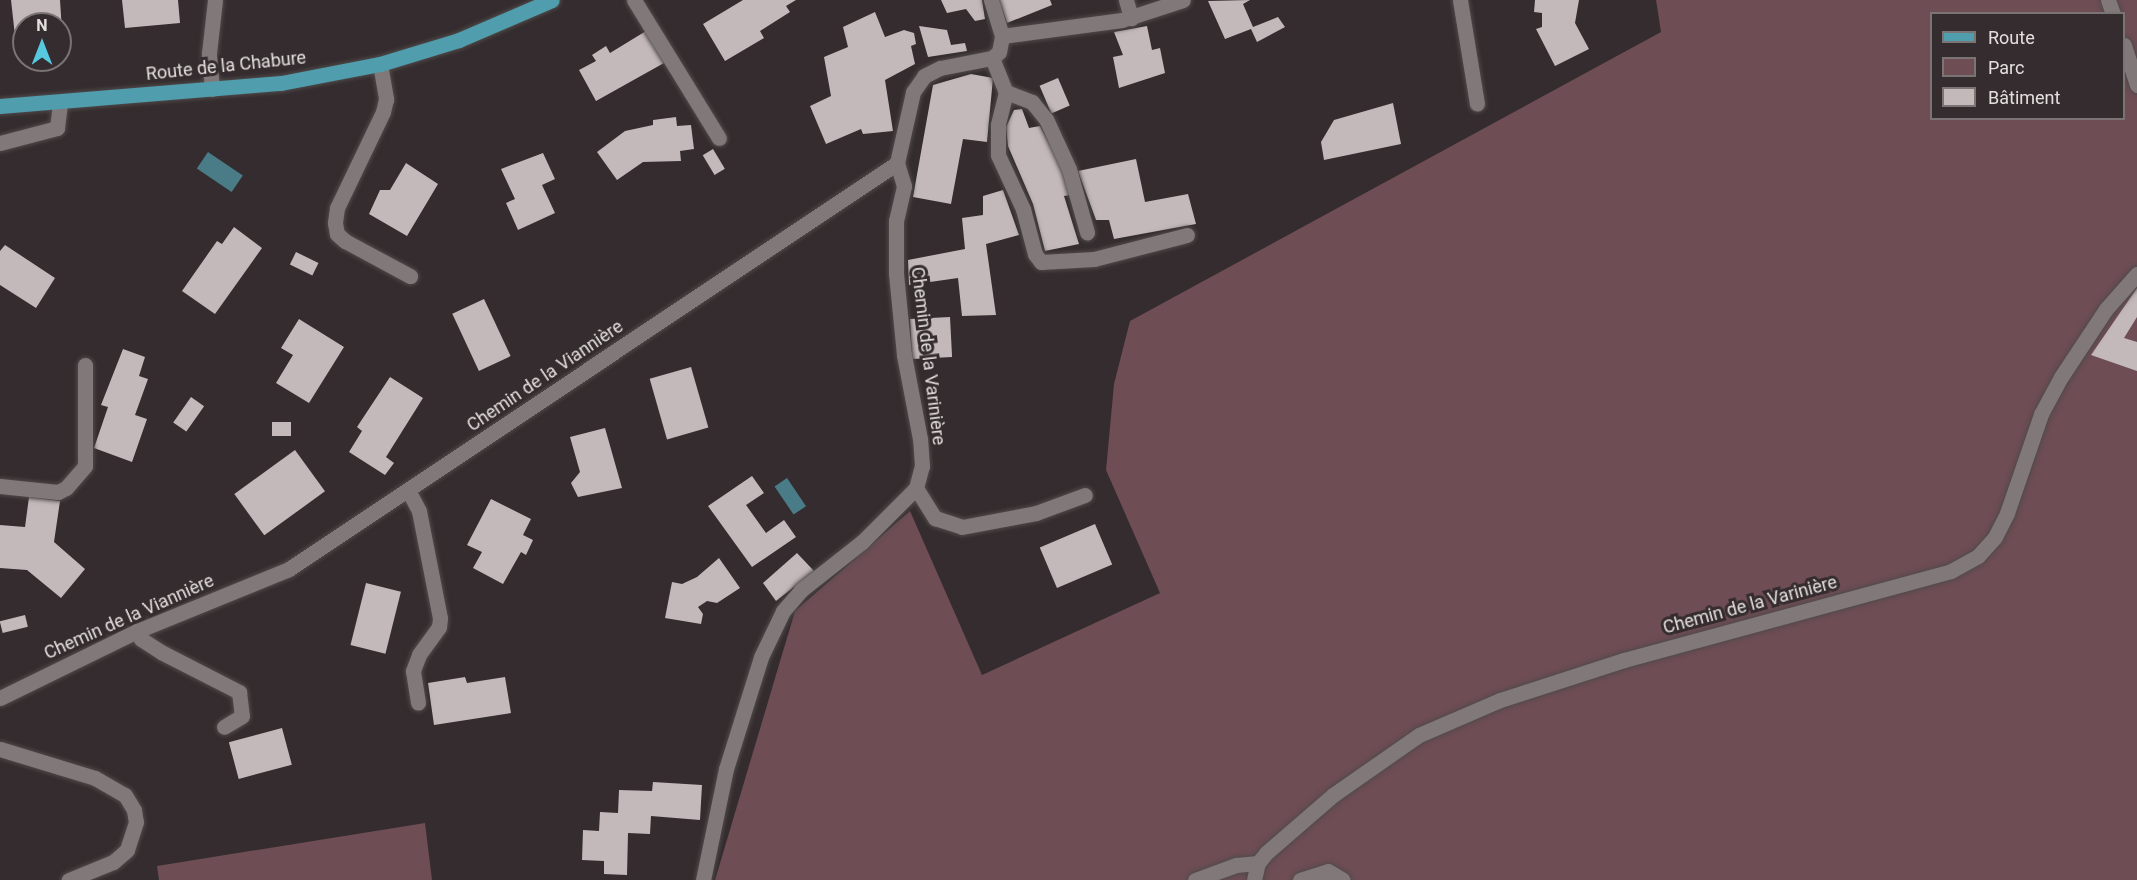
<!DOCTYPE html>
<meta charset="utf-8">
<style>
body{margin:0}
#map{position:relative;width:2137px;height:880px;overflow:hidden;background:#342c2e;font-family:Roboto,sans-serif}
div>[style]{position:absolute}
.green>*{inset:0;background:#6e4d54}
.water>*{inset:0;background:#4a7c88;transform-origin:0 0}
.building>*{inset:0;background:#c3b9bb;transform-origin:0 0}
.roads{filter:drop-shadow(0 0 2px #504a4a) drop-shadow(0 0 2px #504a4a)}
.minor>*{height:15px;margin:-7.5px;padding:0 7.5px;transform-origin:7.5px;border-radius:7.5px;background:#817879}
.major>*{height:15px;margin:-7.5px;padding:0 7.5px;transform-origin:7.5px;border-radius:7.5px;background:#4f9dad}
span{translate:-50% -50%;white-space:nowrap;text-align:center;line-height:1.15;-webkit-text-stroke:6px #342c2e;paint-order:stroke}
.street-label{font-size:18px;color:#e4dfdf}
.legend{position:absolute;left:1930px;top:12px;width:195px;height:108px;box-sizing:border-box;background:#342c2e;border:2px solid #7a7475;margin:0;padding:8px 10px;list-style:none;font-size:18px;color:#e4dfdf}
.legend li{display:flex;align-items:center;gap:12px;height:30px}
.legend b{width:30px;border:2px solid #7a7475}
.north{position:absolute;left:12px;top:12px;width:60px;height:60px;box-sizing:border-box;background:#342c2e;border:2px solid #7a7475;border-radius:50%;rotate:0deg;font-size:16px;font-weight:700;line-height:24px;text-align:center;color:#e4dfdf}
.north::after{content:'';display:block;margin:auto;width:21px;height:27px;background:#56c9e1;clip-path:polygon(50% 0,100% 100%,50% 72%,0 100%)}
</style>
<div id="map">
<div class="green">
<div style="clip-path:polygon(evenodd,1656px 0,2137px 0,2137px 880px,715px 880px,795px 611px,910px 511px,982px 675px,1160px 593px,1106px 470px,1114px 384px,1130px 321px,1661px 32px,1656px 0,1932px 14px,2124px 14px,2124px 118px,1932px 118px,1932px 14px)"></div>
<div style="clip-path:polygon(425px 823px,432px 880px,159px 880px,157px 866px)"></div>
</div>
<div class="water">
<div style="left:208px;top:152px;width:42px;height:20px;rotate:34deg"></div>
<div style="left:787px;top:478px;width:34px;height:15px;rotate:56deg"></div>
</div>
<div class="building">
<div style="clip-path:polygon(11px 0,60px 0,62px 31px,60px 24px,24px 24px,24px 37px,15px 36px)"></div>
<div style="clip-path:polygon(122px 0,178px 0,180px 23px,125px 28px)"></div>
<div style="clip-path:polygon(743px 0,796px 0,786px 6px,790px 12px,760px 31px,764px 38px,725px 61px,703px 24px)"></div>
<div style="clip-path:polygon(941px 0,982px 0,985px 19px,975px 21px,966px 9px,947px 13px)"></div>
<div style="clip-path:polygon(999px 0,1050px 0,1052px 5px,1007px 23px)"></div>
<div style="clip-path:polygon(1250px 0,1243px 4px,1253px 27px,1278px 17px,1285px 27px,1257px 42px,1251px 29px,1225px 39px,1208px 1px)"></div>
<div style="clip-path:polygon(1535px 0,1579px 0,1575px 23px,1589px 49px,1555px 66px,1536px 29px,1542px 27px,1542px 13px,1534px 12px)"></div>
<div style="clip-path:polygon(875px 12px,885px 37px,904px 30px,914px 33px,916px 44px,911px 46px,915px 64px,885px 80px,893px 131px,863px 134px,861px 129px,826px 144px,810px 106px,831px 96px,824px 57px,848px 47px,843px 27px)"></div>
<div style="clip-path:polygon(919px 26px,947px 30px,951px 45px,965px 43px,967px 51px,928px 57px)"></div>
<div style="clip-path:polygon(1147px 26px,1152px 50px,1160px 48px,1165px 73px,1119px 88px,1113px 57px,1123px 55px,1114px 32px)"></div>
<div style="clip-path:polygon(646px 31px,664px 63px,596px 101px,579px 70px,596px 61px,592px 55px,606px 46px,610px 53px)"></div>
<div style="clip-path:polygon(971px 74px,993px 78px,987px 142px,963px 139px,951px 204px,913px 197px,933px 85px)"></div>
<div style="left:1058px;top:78px;width:30px;height:20px;rotate:67deg"></div>
<div style="clip-path:polygon(1393px 103px,1401px 144px,1324px 160px,1321px 142px,1334px 120px)"></div>
<div style="clip-path:polygon(1022px 109px,1029px 128px,1040px 126px,1061px 166px,1070px 195px,1064px 196px,1079px 244px,1045px 251px,1033px 204px,1008px 146px,1006px 127px,1014px 110px)"></div>
<div style="clip-path:polygon(676px 117px,677px 126px,691px 125px,694px 149px,680px 151px,681px 161px,643px 162px,617px 180px,597px 152px,625px 131px,653px 125px,653px 120px)"></div>
<div style="left:713px;top:149px;width:23px;height:12px;rotate:59deg"></div>
<div style="clip-path:polygon(543px 153px,555px 179px,542px 185px,555px 213px,518px 230px,506px 203px,515px 199px,501px 169px)"></div>
<div style="clip-path:polygon(1136px 159px,1145px 202px,1188px 194px,1196px 224px,1114px 239px,1109px 220px,1096px 220px,1078px 171px)"></div>
<div style="clip-path:polygon(406px 163px,438px 184px,407px 236px,369px 214px,380px 190px,390px 190px)"></div>
<div style="clip-path:polygon(1003px 190px,1019px 235px,986px 244px,996px 315px,962px 316px,958px 278px,909px 285px,908px 260px,965px 249px,962px 218px,983px 215px,983px 196px)"></div>
<div style="clip-path:polygon(234px 227px,262px 248px,215px 314px,182px 291px,217px 241px,222px 244px)"></div>
<div style="clip-path:polygon(5px 245px,55px 278px,36px 308px,0 285px,0 251px)"></div>
<div style="left:296px;top:252px;width:25px;height:14px;rotate:26deg"></div>
<div style="clip-path:polygon(2137px 288px,2137px 317px,2124px 338px,2137px 342px,2137px 371px,2091px 355px)"></div>
<div style="left:484px;top:299px;width:63px;height:35px;rotate:65deg"></div>
<div style="left:950px;top:317px;width:40px;height:40px;rotate:87deg"></div>
<div style="clip-path:polygon(299px 319px,344px 347px,309px 403px,276px 383px,293px 355px,281px 348px)"></div>
<div style="clip-path:polygon(123px 349px,145px 357px,139px 376px,148px 379px,135px 415px,147px 419px,132px 462px,94px 448px,108px 407px,101px 405px)"></div>
<div style="left:691px;top:367px;width:63px;height:43px;rotate:74deg"></div>
<div style="clip-path:polygon(390px 377px,423px 398px,386px 457px,394px 463px,385px 475px,349px 452px,362px 431px,357px 427px)"></div>
<div style="left:191px;top:397px;width:16px;height:31px;rotate:35deg"></div>
<div style="left:272px;top:422px;width:19px;height:14px"></div>
<div style="clip-path:polygon(605px 428px,622px 488px,578px 497px,571px 483px,580px 472px,570px 437px)"></div>
<div style="left:295px;top:450px;width:51px;height:75px;rotate:54deg"></div>
<div style="clip-path:polygon(752px 476px,764px 493px,746px 505px,766px 533px,784px 520px,796px 537px,752px 567px,708px 506px)"></div>
<div style="clip-path:polygon(29px 497px,60px 501px,54px 542px,85px 569px,61px 598px,27px 570px,0 568px,0 525px,25px 527px)"></div>
<div style="clip-path:polygon(491px 499px,531px 519px,523px 535px,533px 540px,526px 555px,521px 552px,503px 584px,473px 568px,482px 552px,467px 545px)"></div>
<div style="left:1095px;top:524px;width:44px;height:60px;rotate:67deg"></div>
<div style="clip-path:polygon(797px 553px,814px 571px,776px 601px,763px 583px)"></div>
<div style="clip-path:polygon(719px 558px,740px 588px,717px 603px,707px 601px,698px 607px,703px 614px,701px 624px,665px 618px,672px 582px,682px 584px,697px 577px)"></div>
<div style="left:366px;top:583px;width:36px;height:64px;rotate:14deg"></div>
<div style="left:25px;top:615px;width:12px;height:26px;rotate:76deg"></div>
<div style="clip-path:polygon(465px 677px,467px 683px,505px 677px,511px 713px,434px 725px,428px 683px)"></div>
<div style="left:282px;top:728px;width:38px;height:55px;rotate:75deg"></div>
<div style="clip-path:polygon(653px 782px,702px 785px,700px 820px,651px 816px,650px 834px,628px 833px,627px 875px,604px 874px,604px 861px,582px 860px,583px 830px,599px 831px,600px 812px,618px 813px,619px 790px,652px 791px)"></div>
</div>
<div class="roads">
<div class="minor">
<div style="left:634px;top:0;width:162px;rotate:58.4deg"></div>
<div style="left:1126px;top:0;width:19px;rotate:74deg"></div>
<div style="left:1460px;top:0;width:105px;rotate:80.7deg"></div>
<div style="left:2108px;top:0;width:15px;rotate:70deg"></div>
<div style="left:1002px;top:36px;width:121px;rotate:-7.6deg"></div>
<div style="left:1122px;top:20px;width:64px;rotate:-18.2deg"></div>
<div style="left:2124px;top:45px;width:42px;rotate:72deg"></div>
<div style="left:992px;top:58px;width:37px;rotate:68deg"></div>
<div style="left:1006px;top:92px;width:34px;rotate:104deg"></div>
<div style="left:998px;top:125px;width:30px;rotate:90deg"></div>
<div style="left:998px;top:155px;width:60px;rotate:65.2deg"></div>
<div style="left:1023px;top:209px;width:47px;rotate:75.1deg"></div>
<div style="left:1035px;top:254px;width:10px;rotate:53deg"></div>
<div style="left:1041px;top:262px;width:53px;rotate:-3.2deg"></div>
<div style="left:1094px;top:259px;width:96px;rotate:-14.5deg"></div>
<div style="left:380px;top:64px;width:36px;rotate:80deg"></div>
<div style="left:386px;top:99px;width:13px;rotate:103deg"></div>
<div style="left:383px;top:112px;width:106px;rotate:115.6deg"></div>
<div style="left:337px;top:208px;width:15px;rotate:98deg"></div>
<div style="left:335px;top:223px;width:11px;rotate:80deg"></div>
<div style="left:337px;top:234px;width:11px;rotate:41deg"></div>
<div style="left:345px;top:241px;width:74px;rotate:28.3deg"></div>
<div style="left:212px;top:89px;width:36px;rotate:-95deg"></div>
<div style="left:209px;top:53px;width:53px;rotate:-83.5deg"></div>
<div style="left:1006px;top:92px;width:28px;rotate:21deg"></div>
<div style="left:1032px;top:102px;width:22px;rotate:51deg"></div>
<div style="left:1046px;top:119px;width:55px;rotate:65.3deg"></div>
<div style="left:1069px;top:169px;width:66px;rotate:74.1deg"></div>
<div style="left:0;top:143px;width:59px;rotate:-14.7deg"></div>
<div style="left:57px;top:128px;width:26px;rotate:-83deg"></div>
<div style="left:0;top:486px;width:58px;rotate:5.9deg"></div>
<div style="left:58px;top:492px;width:9px;rotate:-27deg"></div>
<div style="left:66px;top:488px;width:29px;rotate:-49deg"></div>
<div style="left:85px;top:466px;width:101px;rotate:-90deg"></div>
<div style="left:916px;top:488px;width:36px;rotate:58deg"></div>
<div style="left:935px;top:518px;width:28px;rotate:18deg"></div>
<div style="left:962px;top:527px;width:75px;rotate:-10.7deg"></div>
<div style="left:1036px;top:513px;width:52px;rotate:-20.2deg"></div>
<div style="left:409px;top:492px;width:21px;rotate:62deg"></div>
<div style="left:419px;top:511px;width:109px;rotate:78.9deg"></div>
<div style="left:440px;top:618px;width:9px;rotate:96deg"></div>
<div style="left:439px;top:627px;width:34px;rotate:126deg"></div>
<div style="left:419px;top:655px;width:17px;rotate:111deg"></div>
<div style="left:413px;top:671px;width:32px;rotate:81deg"></div>
<div style="left:137px;top:631px;width:9px;rotate:63deg"></div>
<div style="left:141px;top:639px;width:24px;rotate:33deg"></div>
<div style="left:161px;top:652px;width:88px;rotate:27.1deg"></div>
<div style="left:239px;top:692px;width:24px;rotate:83deg"></div>
<div style="left:242px;top:716px;width:21px;rotate:149deg"></div>
<div style="left:0;top:698px;width:153px;rotate:-26.1deg"></div>
<div style="left:137px;top:631px;width:164px;rotate:-22.2deg"></div>
<div style="left:289px;top:569px;width:731px;rotate:-33.73deg"></div>
<div style="left:897px;top:163px;width:73px;rotate:-77.3deg"></div>
<div style="left:913px;top:92px;width:19px;rotate:-55deg"></div>
<div style="left:924px;top:76px;width:18px;rotate:-27deg"></div>
<div style="left:940px;top:68px;width:53px;rotate:-10.9deg"></div>
<div style="left:992px;top:58px;width:9px;rotate:-41deg"></div>
<div style="left:999px;top:52px;width:16px;rotate:-79deg"></div>
<div style="left:1002px;top:36px;width:38px;rotate:-107deg"></div>
<div style="left:0;top:749px;width:99px;rotate:17deg"></div>
<div style="left:95px;top:778px;width:34px;rotate:30deg"></div>
<div style="left:125px;top:795px;width:17px;rotate:59deg"></div>
<div style="left:134px;top:810px;width:12px;rotate:81deg"></div>
<div style="left:136px;top:822px;width:29px;rotate:108deg"></div>
<div style="left:127px;top:850px;width:18px;rotate:139deg"></div>
<div style="left:113px;top:862px;width:48px;rotate:157.8deg"></div>
<div style="left:703px;top:880px;width:113px;rotate:-78.3deg"></div>
<div style="left:726px;top:769px;width:117px;rotate:-72.6deg"></div>
<div style="left:761px;top:657px;width:51px;rotate:-64.4deg"></div>
<div style="left:783px;top:611px;width:28px;rotate:-49deg"></div>
<div style="left:801px;top:590px;width:78px;rotate:-38.2deg"></div>
<div style="left:862px;top:542px;width:76px;rotate:-45deg"></div>
<div style="left:916px;top:488px;width:23px;rotate:-75deg"></div>
<div style="left:922px;top:466px;width:27px;rotate:-94deg"></div>
<div style="left:920px;top:439px;width:86px;rotate:-100.8deg"></div>
<div style="left:904px;top:355px;width:81px;rotate:-95.6deg"></div>
<div style="left:896px;top:274px;width:53px;rotate:-90deg"></div>
<div style="left:896px;top:221px;width:36px;rotate:-77deg"></div>
<div style="left:904px;top:186px;width:24px;rotate:-107deg"></div>
<div style="left:1195px;top:880px;width:44px;rotate:-20.1deg"></div>
<div style="left:1236px;top:865px;width:22px;rotate:-5deg"></div>
<div style="left:1254px;top:880px;width:17px;rotate:-77deg"></div>
<div style="left:1258px;top:863px;width:13px;rotate:-51deg"></div>
<div style="left:1266px;top:853px;width:89px;rotate:-40.9deg"></div>
<div style="left:1333px;top:795px;width:105px;rotate:-34.9deg"></div>
<div style="left:1419px;top:735px;width:88px;rotate:-23.4deg"></div>
<div style="left:1500px;top:700px;width:130px;rotate:-17.9deg"></div>
<div style="left:1624px;top:660px;width:339px;rotate:-15.2deg"></div>
<div style="left:1951px;top:571px;width:31px;rotate:-29deg"></div>
<div style="left:1978px;top:556px;width:25px;rotate:-48deg"></div>
<div style="left:1995px;top:537px;width:27px;rotate:-63deg"></div>
<div style="left:2007px;top:513px;width:105px;rotate:-71deg"></div>
<div style="left:2041px;top:414px;width:42px;rotate:-61.6deg"></div>
<div style="left:2061px;top:377px;width:82px;rotate:-56.5deg"></div>
<div style="left:2106px;top:309px;width:47px;rotate:-48.5deg"></div>
<div style="left:1300px;top:880px;width:29px;rotate:-18deg"></div>
<div style="left:1328px;top:871px;width:17px;rotate:31deg"></div>
</div>
<div class="major">
<div style="left:0;top:106px;width:282px;rotate:-4.7deg"></div>
<div style="left:281px;top:83px;width:101px;rotate:-10.9deg"></div>
<div style="left:380px;top:64px;width:83px;rotate:-16.9deg"></div>
<div style="left:459px;top:40px;width:101px;rotate:-23.3deg"></div>
</div>
</div>
<div class="street-label">
<span style="left:226px;top:66px;rotate:-6deg">Route de la Chabure</span>
<span style="left:928px;top:356px;rotate:83deg">Chemin de la Varinière</span>
<span style="left:545px;top:376px;rotate:-34deg">Chemin de la Viannière</span>
<span style="left:1750px;top:605px;rotate:-15deg">Chemin de la Varinière</span>
<span style="left:129px;top:617px;rotate:-24deg">Chemin de la Viannière</span>
</div>
<ul class="legend">
<li><b style="height:8px;background:#4f9dad"></b>Route</li>
<li><b style="height:16px;background:#6e4d54"></b>Parc</li>
<li><b style="height:16px;background:#c3b9bb"></b>Bâtiment</li>
</ul>
<div class="north">N</div>
</div>
